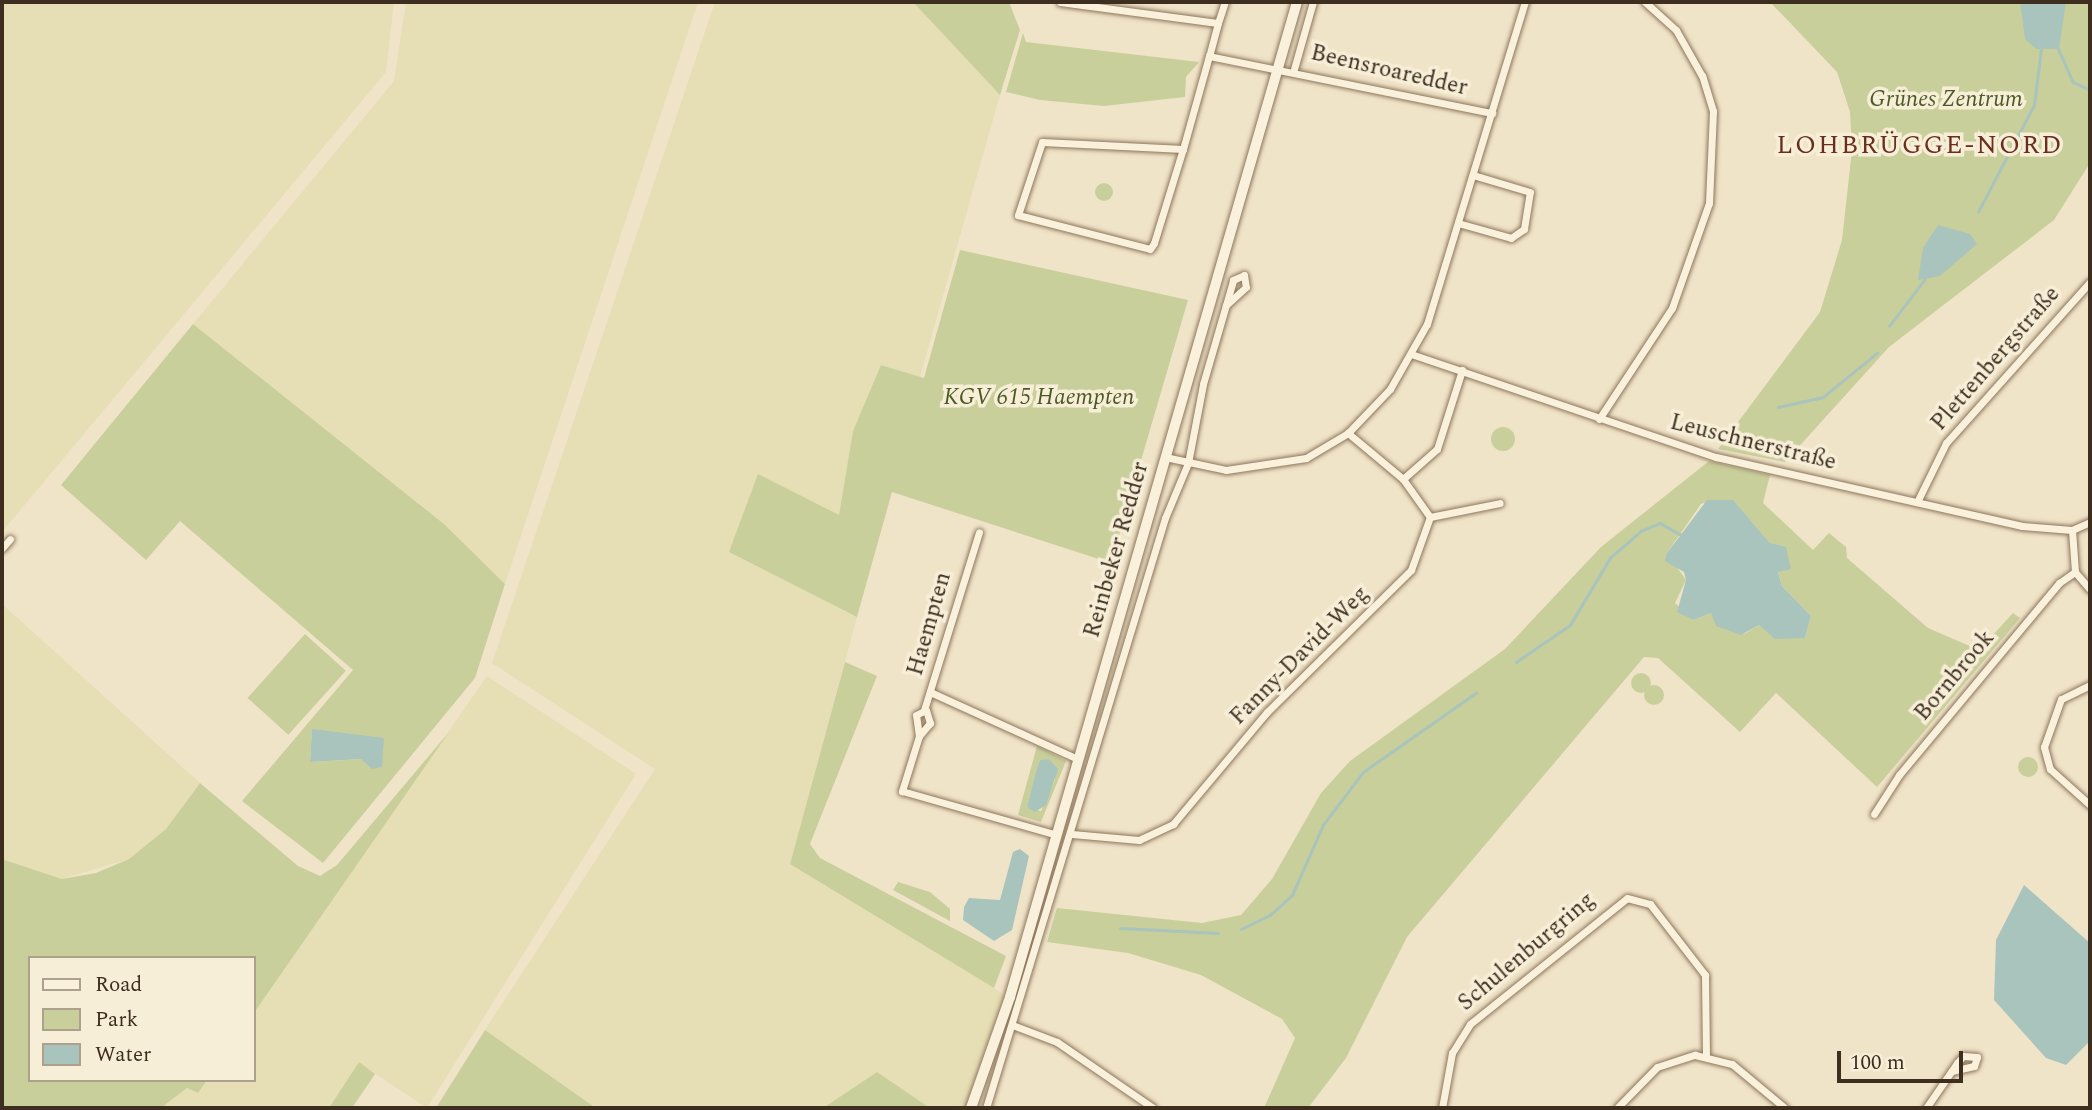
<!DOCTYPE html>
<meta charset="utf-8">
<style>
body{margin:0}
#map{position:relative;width:2092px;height:1110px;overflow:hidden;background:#f0e4c8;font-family:Spectral,serif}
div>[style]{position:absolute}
.farmland>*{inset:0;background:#e6deb5}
.green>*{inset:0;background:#c9cf9b;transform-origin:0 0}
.round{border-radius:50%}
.water>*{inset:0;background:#a9c4bc}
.stream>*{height:2.5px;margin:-1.25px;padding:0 1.25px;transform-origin:1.25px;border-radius:1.25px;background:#a9c4bc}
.roads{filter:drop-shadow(0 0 2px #8d765c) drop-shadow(0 0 2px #8d765c)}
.street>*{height:7px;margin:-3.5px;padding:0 3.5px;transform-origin:3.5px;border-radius:3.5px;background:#faf1dc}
.secondary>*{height:10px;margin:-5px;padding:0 5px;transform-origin:5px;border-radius:5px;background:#faf1dc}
span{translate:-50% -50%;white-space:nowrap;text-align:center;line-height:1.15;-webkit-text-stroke:7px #f7eed8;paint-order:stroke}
.street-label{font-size:23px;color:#3d2e20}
.park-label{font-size:23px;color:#4d5a26;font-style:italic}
.quarter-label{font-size:26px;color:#6b2e1e;letter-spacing:2px}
.frame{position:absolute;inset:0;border:4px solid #3d2e20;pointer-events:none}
.legend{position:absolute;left:28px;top:956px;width:228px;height:126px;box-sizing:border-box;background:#f7eed8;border:2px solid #ada18e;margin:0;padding:9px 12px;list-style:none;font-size:21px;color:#3d2e20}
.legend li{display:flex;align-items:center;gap:14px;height:35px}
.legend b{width:35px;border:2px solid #ada18e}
.scale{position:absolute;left:1837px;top:1051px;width:126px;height:32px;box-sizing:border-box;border:4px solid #3d2e20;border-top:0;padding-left:9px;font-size:21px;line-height:24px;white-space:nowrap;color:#3d2e20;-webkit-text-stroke:5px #f7eed8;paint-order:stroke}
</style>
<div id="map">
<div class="farmland">
<div style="clip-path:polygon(2px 2px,394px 2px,386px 72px,2px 532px)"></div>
<div style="clip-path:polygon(406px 2px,698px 2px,505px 584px,444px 524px,193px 324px,394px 81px)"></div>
<div style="clip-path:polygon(715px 2px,913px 2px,1000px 95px,920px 377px,882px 365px,853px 431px,839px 515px,730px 552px,857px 617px,790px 864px,1005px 995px,965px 1108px,930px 1108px,877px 1072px,823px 1108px,596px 1108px,485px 1030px,655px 769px,492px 663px)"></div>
<div style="clip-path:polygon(2px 604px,200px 783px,166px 829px,129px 859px,62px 879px,2px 859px)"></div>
<div style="clip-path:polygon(487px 676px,636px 774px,427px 1108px,359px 1063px,329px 1108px,161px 1108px,187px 1088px,198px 1093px,207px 1080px,254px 1080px,254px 1013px)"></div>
</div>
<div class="green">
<div style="clip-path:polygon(913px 2px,1009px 2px,1020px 30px,1000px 95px)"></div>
<div style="clip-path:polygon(1770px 2px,2090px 2px,2090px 163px,2054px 220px,1889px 347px,1785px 462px,1718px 449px,1820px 312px,1842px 240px,1852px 150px,1850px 112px,1837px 72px)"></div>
<div style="clip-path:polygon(1023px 33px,1026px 42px,1199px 62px,1186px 77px,1185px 97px,1104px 106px,1040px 100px,1006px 92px)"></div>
<div class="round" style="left:1095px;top:183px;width:18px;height:18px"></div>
<div style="clip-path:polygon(960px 250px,1188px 300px,1111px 563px,892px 492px,857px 617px,729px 552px,758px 474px,839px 515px,853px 431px,881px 365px,924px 378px)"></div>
<div style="clip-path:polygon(evenodd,193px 324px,444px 524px,505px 584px,475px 678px,323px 863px,242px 801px,353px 670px,180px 521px,146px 560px,61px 485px,193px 324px,312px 730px,332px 736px,382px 766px,362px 759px,310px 762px,312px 730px)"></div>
<div class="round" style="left:1491px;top:427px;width:24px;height:24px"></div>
<div style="clip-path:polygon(evenodd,1709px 461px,1770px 475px,1763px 503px,1813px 550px,1829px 533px,1846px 547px,1847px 558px,1928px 628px,1979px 650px,2013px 613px,2020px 618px,1877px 787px,1776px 693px,1740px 732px,1658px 658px,1644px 657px,1407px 937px,1346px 1058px,1308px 1108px,1264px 1108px,1295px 1038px,1282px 1019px,1201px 975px,1128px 953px,1047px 942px,1057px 908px,1202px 923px,1241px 915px,1272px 879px,1321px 793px,1350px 761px,1505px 649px,1601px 547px,1709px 461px,1712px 500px,1736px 504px,1770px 543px,1782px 586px,1811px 616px,1805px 638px,1775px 638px,1759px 625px,1744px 634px,1711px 613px,1694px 620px,1675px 603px,1686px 580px,1667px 553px,1701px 504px,1712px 500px)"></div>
<div style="left:305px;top:634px;width:55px;height:86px;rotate:42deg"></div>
<div style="clip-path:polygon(845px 662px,877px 676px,810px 844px,820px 858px,1006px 956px,994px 988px,790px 864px)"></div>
<div class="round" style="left:1631px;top:673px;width:20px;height:20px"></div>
<div class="round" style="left:1644px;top:685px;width:20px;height:20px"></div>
<div style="clip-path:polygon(449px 732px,254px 1013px,254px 958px,30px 958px,30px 1080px,207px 1080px,198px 1093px,187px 1088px,161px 1108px,2px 1108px,2px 859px,62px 879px,96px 873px,129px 859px,166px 829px,200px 783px,298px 866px,320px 876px,337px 865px)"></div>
<div style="clip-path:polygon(evenodd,1037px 746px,1066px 761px,1041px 822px,1018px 815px,1037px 746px,1040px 760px,1055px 780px,1041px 811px,1027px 807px,1040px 760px)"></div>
<div class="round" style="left:2018px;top:757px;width:20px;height:20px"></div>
<div style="clip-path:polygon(898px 882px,930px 892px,950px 909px,950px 921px,893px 890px)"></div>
<div style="clip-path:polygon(485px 1030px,596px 1108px,436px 1108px)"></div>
<div style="clip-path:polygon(359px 1062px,375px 1074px,352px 1108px,329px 1108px)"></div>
<div style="clip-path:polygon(877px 1072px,930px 1108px,823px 1108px)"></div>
</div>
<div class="water">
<div style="clip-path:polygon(2020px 2px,2066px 2px,2059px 49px,2036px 49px,2025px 39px)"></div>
<div style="clip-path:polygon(1938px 225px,1970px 234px,1977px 244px,1940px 276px,1918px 280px,1923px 248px)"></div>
<div style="clip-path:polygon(1707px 500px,1733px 500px,1770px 543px,1786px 547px,1791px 569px,1778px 572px,1782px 586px,1811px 616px,1805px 638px,1775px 639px,1759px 625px,1741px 635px,1716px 626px,1711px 613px,1694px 620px,1677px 612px,1686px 580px,1684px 572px,1665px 561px,1667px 553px)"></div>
<div style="clip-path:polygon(312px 729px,384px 738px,382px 767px,372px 769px,361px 759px,310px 762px)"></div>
<div style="clip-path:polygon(1049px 759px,1058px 769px,1046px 805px,1035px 812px,1027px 807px,1036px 772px,1040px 760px)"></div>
<div style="clip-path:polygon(1020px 849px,1029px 856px,1012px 930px,994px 941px,963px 920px,964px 907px,969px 898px,1000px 900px,1013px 852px)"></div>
<div style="clip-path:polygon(2024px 885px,2090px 943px,2090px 1041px,2066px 1065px,2046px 1058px,1994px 1000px,1996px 940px)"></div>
</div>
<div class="stream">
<div style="left:2058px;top:48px;width:37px;rotate:66deg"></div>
<div style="left:2073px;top:82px;width:19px;rotate:25deg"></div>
<div style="left:1978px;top:212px;width:121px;rotate:-62.4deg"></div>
<div style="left:2034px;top:105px;width:56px;rotate:-82.9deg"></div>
<div style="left:1889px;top:326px;width:59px;rotate:-52.5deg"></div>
<div style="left:1778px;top:407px;width:46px;rotate:-12.5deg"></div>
<div style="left:1823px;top:397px;width:70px;rotate:-39.2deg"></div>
<div style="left:1516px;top:662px;width:65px;rotate:-34.4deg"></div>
<div style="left:1570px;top:625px;width:78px;rotate:-59.2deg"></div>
<div style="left:1610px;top:558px;width:41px;rotate:-41.1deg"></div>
<div style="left:1641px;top:531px;width:21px;rotate:-23deg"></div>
<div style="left:1660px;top:523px;width:23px;rotate:29deg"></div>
<div style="left:1120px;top:928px;width:98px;rotate:2.9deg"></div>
<div style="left:1241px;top:929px;width:32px;rotate:-26deg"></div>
<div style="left:1270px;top:915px;width:30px;rotate:-42deg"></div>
<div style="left:1292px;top:895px;width:77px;rotate:-66.1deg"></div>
<div style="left:1323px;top:825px;width:66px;rotate:-53deg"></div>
<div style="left:1363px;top:772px;width:138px;rotate:-35deg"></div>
</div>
<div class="roads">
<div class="street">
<div style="left:1060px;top:2px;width:159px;rotate:7.6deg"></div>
<div style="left:1218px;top:23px;width:22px;rotate:-72deg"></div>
<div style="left:1218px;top:23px;width:34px;rotate:105deg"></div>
<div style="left:1209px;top:56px;width:289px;rotate:11.4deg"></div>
<div style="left:1294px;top:69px;width:70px;rotate:-74.2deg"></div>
<div style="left:1183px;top:149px;width:141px;rotate:-177.2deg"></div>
<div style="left:1042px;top:142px;width:77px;rotate:108.2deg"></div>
<div style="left:1018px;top:215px;width:136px;rotate:14.4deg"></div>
<div style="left:1150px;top:249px;width:7px;rotate:-56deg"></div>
<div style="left:1154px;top:243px;width:98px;rotate:-72.9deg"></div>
<div style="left:1183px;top:149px;width:97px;rotate:-74.4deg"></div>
<div style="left:1458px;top:223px;width:55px;rotate:15.8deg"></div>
<div style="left:1511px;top:238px;width:16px;rotate:-35deg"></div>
<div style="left:1524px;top:229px;width:37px;rotate:-81deg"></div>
<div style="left:1530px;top:192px;width:59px;rotate:-163.4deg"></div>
<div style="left:1414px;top:355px;width:319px;rotate:18.7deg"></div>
<div style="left:1716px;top:457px;width:314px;rotate:12.7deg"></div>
<div style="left:2022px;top:526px;width:50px;rotate:4.6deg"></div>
<div style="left:2072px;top:530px;width:20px;rotate:-24deg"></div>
<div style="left:1599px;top:419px;width:133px;rotate:-56.7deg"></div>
<div style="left:1672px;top:308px;width:111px;rotate:-70.6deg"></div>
<div style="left:1709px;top:203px;width:92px;rotate:-87.5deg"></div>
<div style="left:1713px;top:111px;width:37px;rotate:-107deg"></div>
<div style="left:1702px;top:76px;width:53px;rotate:-119.5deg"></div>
<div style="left:1676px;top:30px;width:42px;rotate:-137.9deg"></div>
<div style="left:1165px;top:457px;width:62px;rotate:12deg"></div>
<div style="left:1226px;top:470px;width:81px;rotate:-8.5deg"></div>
<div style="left:1306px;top:458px;width:49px;rotate:-30.8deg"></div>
<div style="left:1348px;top:433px;width:61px;rotate:-46.3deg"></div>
<div style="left:1390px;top:389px;width:75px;rotate:-60.4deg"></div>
<div style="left:1427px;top:324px;width:337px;rotate:-73.1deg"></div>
<div style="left:1403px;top:479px;width:45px;rotate:-41.4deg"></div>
<div style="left:1437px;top:449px;width:83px;rotate:-72.4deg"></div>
<div style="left:1917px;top:502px;width:66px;rotate:-63.8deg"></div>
<div style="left:1946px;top:443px;width:216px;rotate:-48.2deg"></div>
<div style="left:1430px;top:517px;width:71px;rotate:-11.3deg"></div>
<div style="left:2072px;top:530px;width:42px;rotate:85.9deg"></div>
<div style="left:2075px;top:572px;width:23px;rotate:49deg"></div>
<div style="left:2px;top:548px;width:12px;rotate:-48deg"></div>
<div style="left:2090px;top:685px;width:32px;rotate:154deg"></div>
<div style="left:2061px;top:699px;width:51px;rotate:109.5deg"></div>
<div style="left:2044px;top:747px;width:23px;rotate:75deg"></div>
<div style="left:2050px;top:769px;width:54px;rotate:42deg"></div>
<div style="left:930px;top:692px;width:162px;rotate:24.4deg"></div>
<div style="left:924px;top:710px;width:186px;rotate:-72.8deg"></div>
<div style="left:919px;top:736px;width:21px;rotate:-98deg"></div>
<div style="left:916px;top:715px;width:11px;rotate:-27deg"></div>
<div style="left:926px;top:710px;width:14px;rotate:73deg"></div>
<div style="left:930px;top:723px;width:17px;rotate:130deg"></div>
<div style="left:919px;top:736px;width:58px;rotate:107.2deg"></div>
<div style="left:902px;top:791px;width:161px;rotate:15.8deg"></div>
<div style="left:1874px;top:814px;width:46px;rotate:-57.3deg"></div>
<div style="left:1899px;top:775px;width:250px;rotate:-50.2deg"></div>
<div style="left:2059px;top:583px;width:19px;rotate:-35deg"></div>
<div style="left:1072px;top:834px;width:67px;rotate:5.1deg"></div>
<div style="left:1139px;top:840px;width:38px;rotate:-25deg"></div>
<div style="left:1173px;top:824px;width:146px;rotate:-50deg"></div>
<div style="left:1267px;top:712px;width:202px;rotate:-44.6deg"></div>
<div style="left:1411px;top:570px;width:56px;rotate:-70.3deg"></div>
<div style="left:1430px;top:517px;width:47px;rotate:-125.4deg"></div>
<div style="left:1403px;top:479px;width:72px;rotate:-140.1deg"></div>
<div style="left:1015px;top:1026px;width:45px;rotate:20.9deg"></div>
<div style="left:1057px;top:1042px;width:116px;rotate:34.5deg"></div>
<div style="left:986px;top:1108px;width:617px;rotate:-73.12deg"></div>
<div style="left:1165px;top:518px;width:60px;rotate:-67.3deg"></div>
<div style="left:1188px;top:463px;width:80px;rotate:-79.2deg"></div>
<div style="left:1203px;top:384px;width:82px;rotate:-73.8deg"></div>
<div style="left:1226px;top:305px;width:26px;rotate:-74deg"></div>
<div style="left:1233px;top:280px;width:12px;rotate:-24deg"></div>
<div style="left:1244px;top:275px;width:12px;rotate:81deg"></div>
<div style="left:1246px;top:287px;width:27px;rotate:138deg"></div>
<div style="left:1442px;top:1108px;width:56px;rotate:-79.7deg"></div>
<div style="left:1452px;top:1053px;width:34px;rotate:-58deg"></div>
<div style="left:1470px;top:1024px;width:201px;rotate:-38.7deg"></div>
<div style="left:1627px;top:898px;width:24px;rotate:15deg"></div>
<div style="left:1650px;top:904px;width:90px;rotate:52.2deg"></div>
<div style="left:1705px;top:975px;width:80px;rotate:89.3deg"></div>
<div style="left:1617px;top:1108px;width:57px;rotate:-45.7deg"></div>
<div style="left:1657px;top:1067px;width:40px;rotate:-18deg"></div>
<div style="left:1695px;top:1055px;width:38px;rotate:14deg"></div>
<div style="left:1732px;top:1064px;width:69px;rotate:39.7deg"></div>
<div style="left:1926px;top:1108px;width:55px;rotate:-55.4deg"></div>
<div style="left:1957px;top:1063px;width:9px;rotate:-49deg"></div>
<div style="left:1963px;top:1056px;width:14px;rotate:4deg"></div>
<div style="left:1977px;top:1057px;width:9px;rotate:108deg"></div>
<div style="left:1974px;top:1066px;width:23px;rotate:167deg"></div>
</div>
<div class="secondary">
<div style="left:971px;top:1108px;width:118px;rotate:-70.6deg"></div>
<div style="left:1010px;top:997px;width:1036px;rotate:-73.91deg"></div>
</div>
</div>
<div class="street-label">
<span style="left:1389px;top:71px;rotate:13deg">Beensroaredder</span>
<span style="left:1996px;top:359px;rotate:-49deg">Plettenbergstraße</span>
<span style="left:1753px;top:443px;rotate:14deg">Leuschnerstraße</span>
<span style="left:1117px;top:550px;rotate:-74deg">Reinbeker Redder</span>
<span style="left:930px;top:624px;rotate:-74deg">Haempten</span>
<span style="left:1300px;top:656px;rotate:-45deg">Fanny-David-Weg</span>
<span style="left:1955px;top:676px;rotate:-50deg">Bornbrook</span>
<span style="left:1527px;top:952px;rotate:-40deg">Schulenburgring</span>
</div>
<div class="park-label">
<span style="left:1946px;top:100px">Grünes Zentrum</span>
<span style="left:1039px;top:398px">KGV 615 Haempten</span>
</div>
<div class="quarter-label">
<span style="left:1920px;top:146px">LOHBRÜGGE-NORD</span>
</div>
<div class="frame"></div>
<ul class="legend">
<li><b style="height:9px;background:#faf1dc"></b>Road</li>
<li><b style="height:19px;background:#c9cf9b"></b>Park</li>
<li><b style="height:19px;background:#a9c4bc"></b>Water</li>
</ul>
<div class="scale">100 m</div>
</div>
